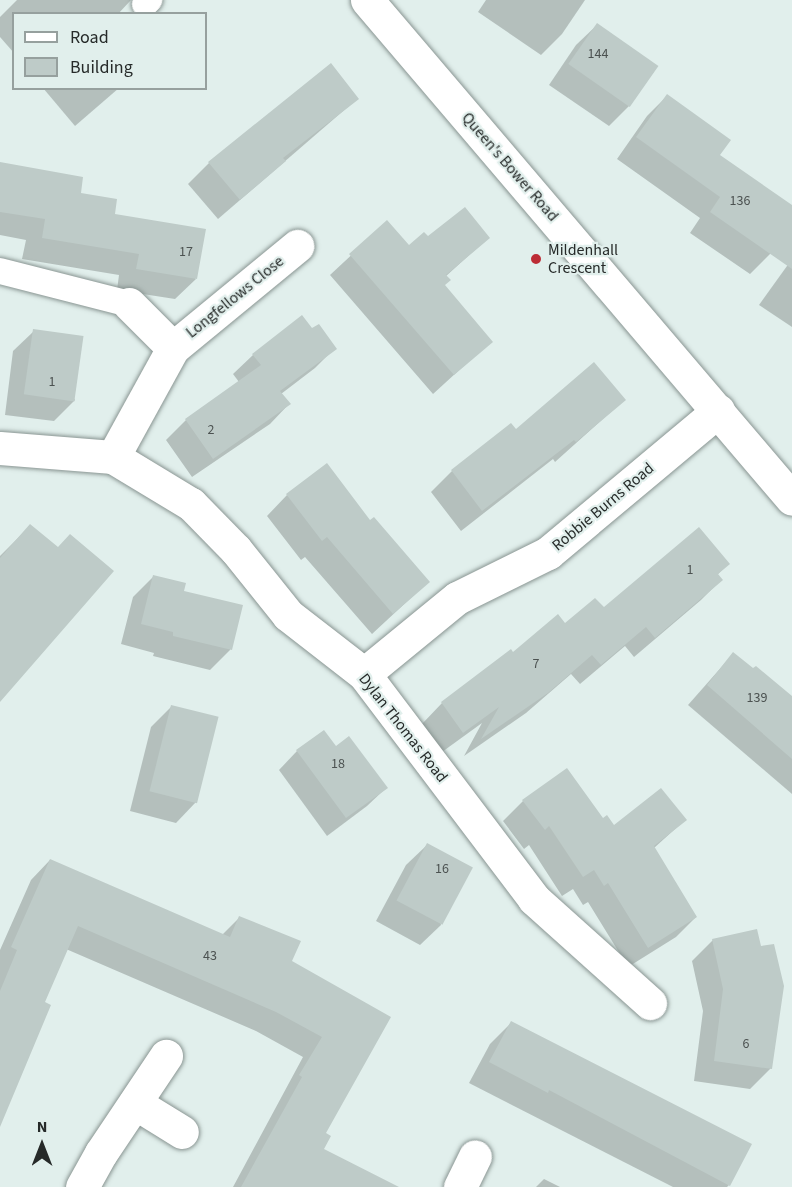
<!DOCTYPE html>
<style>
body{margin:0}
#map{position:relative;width:792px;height:1187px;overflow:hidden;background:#e1efec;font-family:"Source Sans 3",sans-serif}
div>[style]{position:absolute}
.shadow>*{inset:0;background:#0003}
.building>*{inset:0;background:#becbc8;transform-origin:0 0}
.roads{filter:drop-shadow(0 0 2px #899592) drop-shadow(0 0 2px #899592)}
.service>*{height:26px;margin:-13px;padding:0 13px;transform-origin:13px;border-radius:13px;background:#fff}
.minor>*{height:33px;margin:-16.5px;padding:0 16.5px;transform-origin:16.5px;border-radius:16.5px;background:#fff}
.tertiary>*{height:33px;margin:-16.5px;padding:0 16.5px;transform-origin:16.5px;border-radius:16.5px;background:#fff}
.dots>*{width:16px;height:16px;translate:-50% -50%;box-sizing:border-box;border:3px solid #e1efec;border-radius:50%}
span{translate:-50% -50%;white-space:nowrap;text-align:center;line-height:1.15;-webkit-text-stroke:4.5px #e1efec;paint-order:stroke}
.number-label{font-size:14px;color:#4c5251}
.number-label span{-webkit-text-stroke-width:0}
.street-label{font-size:16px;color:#262a29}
.poi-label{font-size:16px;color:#262a29}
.left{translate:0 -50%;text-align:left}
.legend{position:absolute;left:12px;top:12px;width:195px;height:78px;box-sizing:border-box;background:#e1efec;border:2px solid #96a09e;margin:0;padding:8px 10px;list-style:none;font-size:18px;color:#262a29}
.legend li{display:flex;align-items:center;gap:12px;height:30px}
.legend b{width:30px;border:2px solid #96a09e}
.north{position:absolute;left:12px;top:1115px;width:60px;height:60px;-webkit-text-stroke:4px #e1efec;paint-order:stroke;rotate:0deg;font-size:16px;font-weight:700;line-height:24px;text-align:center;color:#262a29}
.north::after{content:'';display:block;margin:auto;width:21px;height:27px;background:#262a29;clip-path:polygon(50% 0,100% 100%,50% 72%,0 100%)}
</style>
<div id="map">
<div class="shadow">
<div style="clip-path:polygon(17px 0,131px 0,118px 14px,14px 14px,14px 53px,0 37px,0 17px)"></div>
<div style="clip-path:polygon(486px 0,585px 0,562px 34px,541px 55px,478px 12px)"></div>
<div style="clip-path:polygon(597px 25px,657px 67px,629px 106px,609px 126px,549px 85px,576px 45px)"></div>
<div style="clip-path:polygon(331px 65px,357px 99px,218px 219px,188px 184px,209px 163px)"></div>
<div style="clip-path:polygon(43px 88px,119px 88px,75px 126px)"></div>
<div style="clip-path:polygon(667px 96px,718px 155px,792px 207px,792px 223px,770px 254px,750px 274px,690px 233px,700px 218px,617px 159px,647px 116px)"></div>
<div style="clip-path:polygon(0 164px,113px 215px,196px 279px,175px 299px,117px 290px,119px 275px,22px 259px,26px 240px,0 235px)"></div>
<div style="clip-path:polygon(387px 222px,409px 247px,427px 238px,488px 238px,445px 277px,443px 286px,491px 341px,433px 394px,330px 275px)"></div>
<div style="clip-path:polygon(792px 259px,792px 327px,759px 305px)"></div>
<div style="clip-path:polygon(312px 330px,335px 348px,315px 368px,281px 394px,289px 404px,270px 424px,192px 477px,166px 440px,186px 420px,239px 382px,233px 374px,253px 355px)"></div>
<div style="clip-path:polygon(34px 331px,75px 400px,54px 421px,5px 415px,13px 351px)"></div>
<div style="clip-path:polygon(624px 400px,555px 462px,553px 459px,461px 531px,431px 492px,452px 471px,511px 425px,516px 431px)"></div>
<div style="clip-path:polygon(287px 495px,370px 522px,428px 582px,372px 634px,305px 557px,301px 560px,267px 516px)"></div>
<div style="clip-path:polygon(30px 526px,0 699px,0 556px)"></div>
<div style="clip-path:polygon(728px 564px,717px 575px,721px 580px,701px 600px,634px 657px,625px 646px,580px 684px,571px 674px,526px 713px,464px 756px,482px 723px,442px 752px,422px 724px,442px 703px,511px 651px,513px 654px,565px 625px,603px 609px)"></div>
<div style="clip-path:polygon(154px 576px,182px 592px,242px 606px,230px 650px,210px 670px,153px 656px,154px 653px,121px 644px,133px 597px)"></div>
<div style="clip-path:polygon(733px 654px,792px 698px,792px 794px,688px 705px)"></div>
<div style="clip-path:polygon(171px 707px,196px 802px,176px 823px,130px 811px,151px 727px)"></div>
<div style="clip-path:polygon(336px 748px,386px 788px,367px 806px,327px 836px,279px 770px,297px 751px)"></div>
<div style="clip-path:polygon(523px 801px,602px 820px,614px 828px,685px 820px,654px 848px,696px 917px,676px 937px,628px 967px,588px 902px,583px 905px,573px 889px,562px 896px,529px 845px,524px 849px,503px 821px)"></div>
<div style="clip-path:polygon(427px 845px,441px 925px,420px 945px,376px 921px,406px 865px)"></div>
<div style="clip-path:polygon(50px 860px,222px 935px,239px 918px,290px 962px,389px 1018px,324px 1133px,301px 1187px,233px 1187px,303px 1057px,256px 1031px,66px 949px,43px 1003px,0 1122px,0 950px,31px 880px)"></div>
<div style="clip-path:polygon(713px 940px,771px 1068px,750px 1089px,694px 1081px,703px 1011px,692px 961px)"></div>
<div style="clip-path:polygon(511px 1023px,729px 1185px,727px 1187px,673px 1187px,469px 1083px,490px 1044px)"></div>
<div style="clip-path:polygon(544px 1179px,560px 1187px,536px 1187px)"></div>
</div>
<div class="building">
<div style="left:597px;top:23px;width:75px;height:50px;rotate:35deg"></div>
<div style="clip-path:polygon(331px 63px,359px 99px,283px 158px,286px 161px,240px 200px,208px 162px)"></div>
<div style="clip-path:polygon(667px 94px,731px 140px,720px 155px,792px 205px,792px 269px,710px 212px,720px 197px,636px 137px)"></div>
<div style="clip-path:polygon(0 162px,83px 177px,81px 193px,117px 199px,115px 214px,206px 229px,197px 279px,136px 269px,139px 254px,42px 238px,45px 219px,0 212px)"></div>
<div style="clip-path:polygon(465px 207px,490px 238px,446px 275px,451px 280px,445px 285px,493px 342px,454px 375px,349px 254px,387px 220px,409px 245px,424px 232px,428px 236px)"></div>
<div style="clip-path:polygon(302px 315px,312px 328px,319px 324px,337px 349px,280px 391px,291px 404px,213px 459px,185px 419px,261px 365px,252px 354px)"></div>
<div style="left:33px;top:329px;width:51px;height:66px;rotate:8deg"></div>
<div style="clip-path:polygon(594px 362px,626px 400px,576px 442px,574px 440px,482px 511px,451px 470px,511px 423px,516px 429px)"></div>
<div style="clip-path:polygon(327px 463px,370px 520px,374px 517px,430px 582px,393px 614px,327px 537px,322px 541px,286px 494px)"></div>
<div style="clip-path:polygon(30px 524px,58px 547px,70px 534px,114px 571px,0 702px,0 558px)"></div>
<div style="clip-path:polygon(699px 527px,730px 564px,718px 574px,723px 580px,655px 638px,646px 627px,601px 665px,592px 655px,548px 693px,481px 739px,499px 707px,463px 733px,441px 702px,511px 649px,513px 652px,558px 614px,565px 623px,595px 598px,604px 607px)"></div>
<div style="clip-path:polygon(153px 575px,186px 583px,184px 591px,243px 605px,232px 650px,173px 636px,173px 632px,141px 624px)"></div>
<div style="clip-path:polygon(733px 652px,753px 668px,756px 666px,792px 696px,792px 759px,707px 685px)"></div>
<div style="left:171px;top:705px;width:49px;height:89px;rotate:14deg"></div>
<div style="clip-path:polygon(324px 730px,336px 746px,349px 736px,388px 788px,346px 818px,296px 750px)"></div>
<div style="clip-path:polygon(567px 768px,603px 818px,607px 815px,614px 825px,661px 788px,687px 820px,654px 846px,697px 917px,648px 948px,608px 883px,604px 886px,594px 870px,583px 877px,549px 826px,545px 830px,522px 800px)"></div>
<div style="left:427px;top:843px;width:52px;height:65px;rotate:28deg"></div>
<div style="clip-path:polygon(50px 859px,230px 937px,239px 916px,301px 941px,292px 961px,391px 1017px,326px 1133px,331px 1136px,324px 1149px,399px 1187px,241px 1187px,302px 1077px,299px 1075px,322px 1037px,276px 1012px,78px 926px,45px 1002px,51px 1005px,0 1127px,0 991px,17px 950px,11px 947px)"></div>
<div style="clip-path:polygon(757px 929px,761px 946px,774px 944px,784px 986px,772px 1069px,714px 1061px,723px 989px,712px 939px)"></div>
<div style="clip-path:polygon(511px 1021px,752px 1144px,730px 1186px,549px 1090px,548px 1093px,489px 1062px)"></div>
</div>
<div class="roads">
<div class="service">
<div style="left:145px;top:4px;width:6px;rotate:-45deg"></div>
<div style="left:0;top:271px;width:133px;rotate:14.3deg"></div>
</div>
<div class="minor">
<div style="left:129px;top:304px;width:62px;rotate:45deg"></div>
<div style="left:0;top:448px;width:113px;rotate:4.6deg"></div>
<div style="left:113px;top:457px;width:91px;rotate:31.1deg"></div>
<div style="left:191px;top:504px;width:64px;rotate:45.6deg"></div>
<div style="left:236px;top:550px;width:83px;rotate:51.3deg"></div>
<div style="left:288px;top:615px;width:96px;rotate:37.8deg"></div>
<div style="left:364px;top:674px;width:282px;rotate:52.9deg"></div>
<div style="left:534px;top:899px;width:156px;rotate:41.9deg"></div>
<div style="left:113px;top:457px;width:124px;rotate:-61.2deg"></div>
<div style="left:173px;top:348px;width:161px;rotate:-39.4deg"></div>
<div style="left:364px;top:674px;width:120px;rotate:-39.3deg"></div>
<div style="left:457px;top:598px;width:102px;rotate:-26.3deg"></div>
<div style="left:548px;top:553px;width:222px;rotate:-39.9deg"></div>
<div style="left:135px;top:1103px;width:55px;rotate:31.7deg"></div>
<div style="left:82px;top:1187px;width:39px;rotate:-61deg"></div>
<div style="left:101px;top:1153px;width:117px;rotate:-56.2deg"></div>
<div style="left:460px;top:1187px;width:34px;rotate:-64deg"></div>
</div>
<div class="tertiary">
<div style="left:367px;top:0;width:655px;rotate:49.58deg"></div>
</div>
</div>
<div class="dots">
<div style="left:536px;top:259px;background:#bc2c35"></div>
</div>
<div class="number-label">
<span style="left:598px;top:54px">144</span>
<span style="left:740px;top:201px">136</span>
<span style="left:186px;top:252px">17</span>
<span style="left:52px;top:382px">1</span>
<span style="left:211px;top:430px">2</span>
<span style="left:690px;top:570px">1</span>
<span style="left:536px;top:664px">7</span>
<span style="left:757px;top:698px">139</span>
<span style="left:338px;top:764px">18</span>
<span style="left:442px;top:869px">16</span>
<span style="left:210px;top:956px">43</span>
<span style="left:746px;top:1044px">6</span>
</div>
<div class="street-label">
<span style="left:510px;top:167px;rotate:49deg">Queen's Bower Road</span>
<span style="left:235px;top:297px;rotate:-39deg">Longfellows Close</span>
<span style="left:603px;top:507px;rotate:-40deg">Robbie Burns Road</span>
<span style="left:403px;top:728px;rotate:52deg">Dylan Thomas Road</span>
</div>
<div class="poi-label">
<span class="left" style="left:548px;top:259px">Mildenhall<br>Crescent</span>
</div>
<ul class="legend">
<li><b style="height:8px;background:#fff"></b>Road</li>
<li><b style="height:16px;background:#becbc8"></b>Building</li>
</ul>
<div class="north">N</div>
</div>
